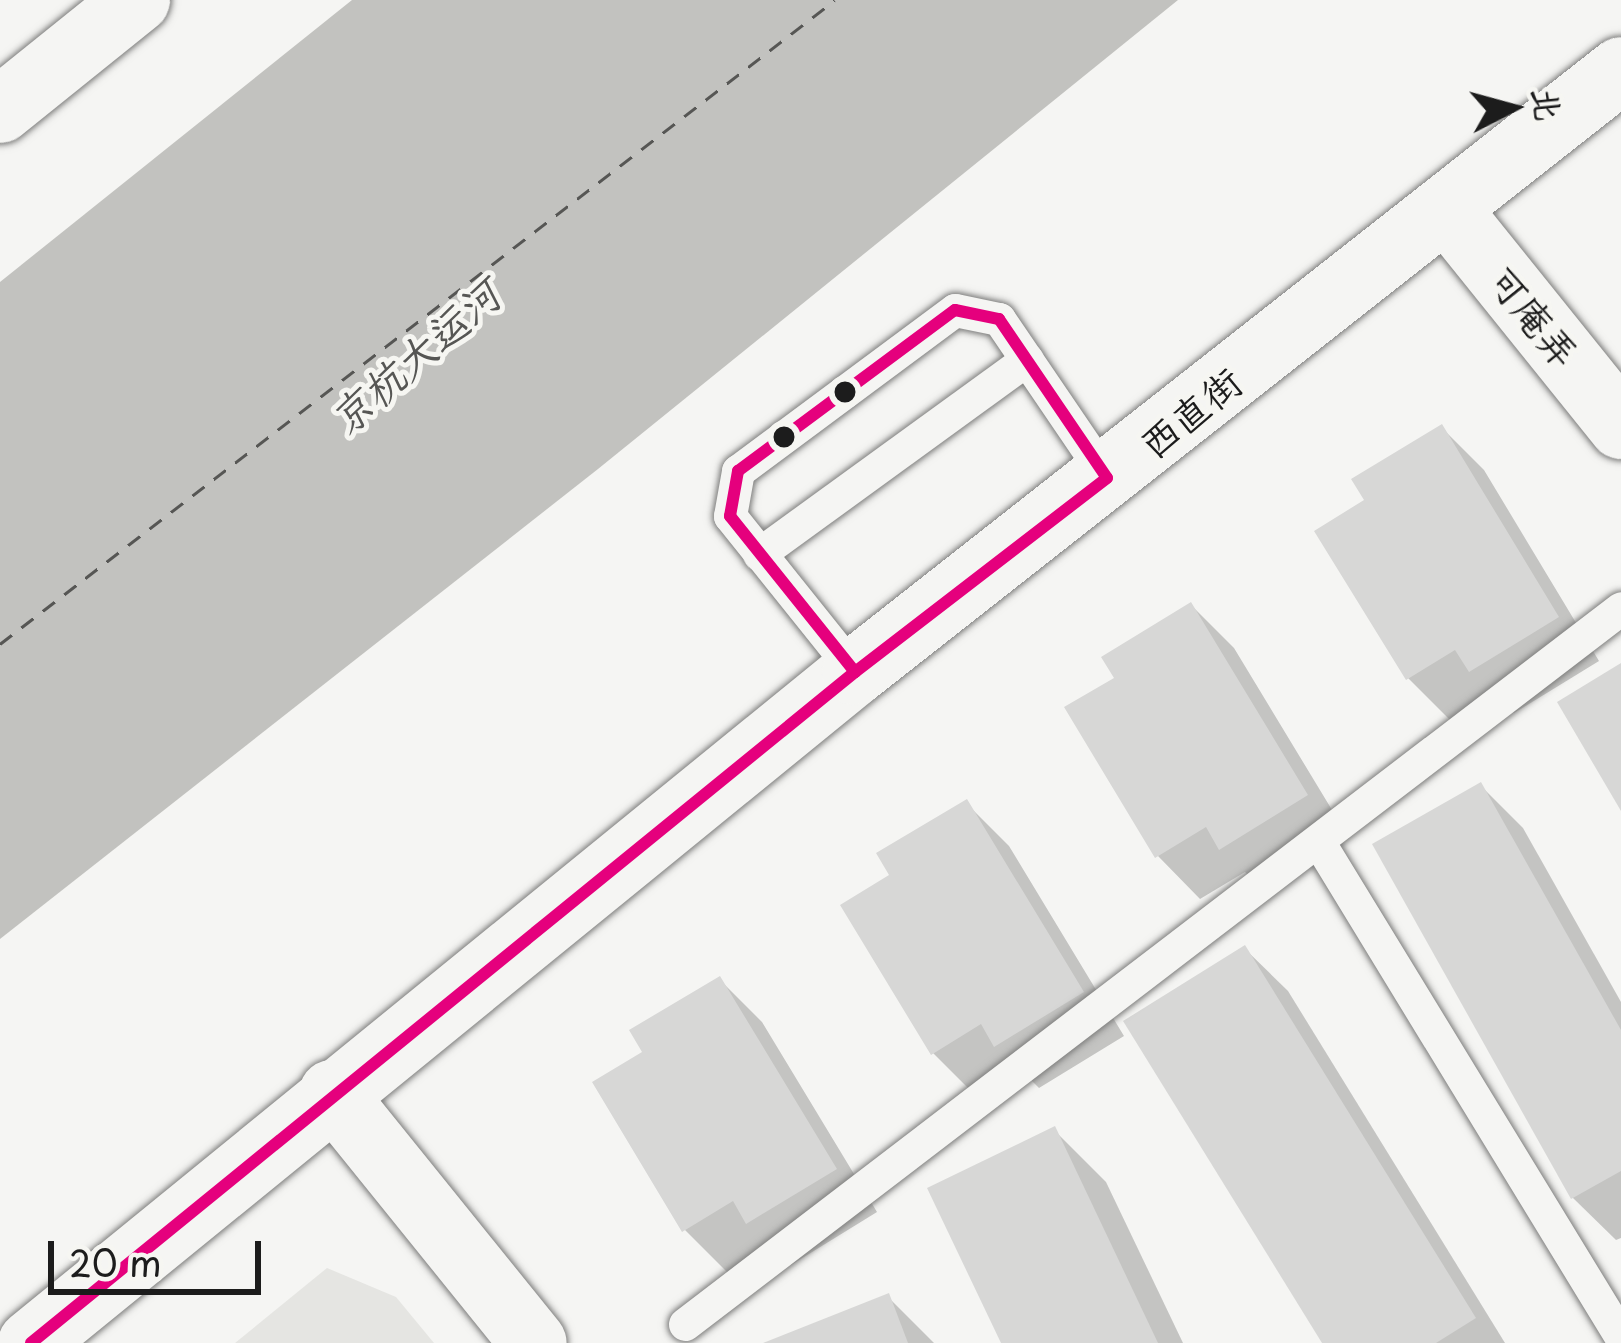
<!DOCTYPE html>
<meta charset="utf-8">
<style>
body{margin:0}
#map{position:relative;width:1621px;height:1343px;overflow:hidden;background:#f5f5f3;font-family:"Playpen Sans","LXGW WenKai TC",sans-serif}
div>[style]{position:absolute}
.built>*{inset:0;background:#e5e5e2}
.water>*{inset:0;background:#c2c2bf}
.shadow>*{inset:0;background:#0003}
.ferry>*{height:3px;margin-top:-1.5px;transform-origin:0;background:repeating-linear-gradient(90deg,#565654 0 15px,transparent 0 27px)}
.building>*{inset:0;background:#d7d7d6}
.roads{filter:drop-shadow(0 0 3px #7e7e7d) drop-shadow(0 0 3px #7e7e7d)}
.lane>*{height:33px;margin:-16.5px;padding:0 16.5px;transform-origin:16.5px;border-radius:16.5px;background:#f5f5f3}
.street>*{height:66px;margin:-33px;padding:0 33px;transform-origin:33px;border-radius:33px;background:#f5f5f3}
.bus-1>*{height:12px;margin:-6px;padding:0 6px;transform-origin:6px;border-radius:6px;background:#e5007d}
.dots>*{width:33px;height:33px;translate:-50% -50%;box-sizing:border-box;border:6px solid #f6f6f2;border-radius:50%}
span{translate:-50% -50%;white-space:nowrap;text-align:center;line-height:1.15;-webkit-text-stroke:10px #f6f6f2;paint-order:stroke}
.street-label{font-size:39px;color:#1c1c1c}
.water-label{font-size:42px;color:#565654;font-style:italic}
.north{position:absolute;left:1453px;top:48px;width:120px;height:120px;-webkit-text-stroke:9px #f6f6f2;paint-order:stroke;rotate:84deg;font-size:33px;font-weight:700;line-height:48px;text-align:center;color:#1c1c1c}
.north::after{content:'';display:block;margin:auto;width:42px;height:54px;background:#1c1c1c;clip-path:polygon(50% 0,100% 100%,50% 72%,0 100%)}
.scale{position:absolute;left:48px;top:1241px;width:213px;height:54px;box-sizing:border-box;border:6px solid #1c1c1c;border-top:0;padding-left:15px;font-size:36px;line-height:42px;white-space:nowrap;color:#1c1c1c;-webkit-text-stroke:9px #f6f6f2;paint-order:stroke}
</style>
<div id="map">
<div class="built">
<div style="clip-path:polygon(327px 1268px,396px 1297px,434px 1343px,235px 1343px)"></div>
</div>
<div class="water">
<div style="clip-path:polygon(352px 0,1178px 0,598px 469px,0 939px,0 282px)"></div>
</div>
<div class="shadow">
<div style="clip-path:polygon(1441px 427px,1484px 470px,1599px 661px,1514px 713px,1495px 694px,1451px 721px,1408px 678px)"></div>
<div style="clip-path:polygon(1191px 605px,1234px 648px,1349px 838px,1264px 891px,1245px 872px,1200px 899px,1158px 856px,1118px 679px)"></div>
<div style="clip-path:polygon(1480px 785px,1523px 828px,1621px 1002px,1621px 1238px,1616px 1240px,1573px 1198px)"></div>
<div style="clip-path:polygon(966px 803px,1009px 846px,1124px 1036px,1039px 1088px,1020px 1069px,976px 1096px,933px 1053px,893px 876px)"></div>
<div style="clip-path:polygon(1245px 949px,1288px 991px,1505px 1343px,1325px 1343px)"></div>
<div style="clip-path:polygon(719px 979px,762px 1022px,877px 1212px,791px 1265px,772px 1246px,728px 1273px,685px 1230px,646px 1053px)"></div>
<div style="clip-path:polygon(1054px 1130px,1106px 1182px,1183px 1343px,1004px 1343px)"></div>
<div style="clip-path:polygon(888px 1297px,934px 1343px,772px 1343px)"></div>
</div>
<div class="ferry">
<div style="left:0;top:644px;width:1054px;rotate:-37.64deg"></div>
</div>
<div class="building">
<div style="clip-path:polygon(1442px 424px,1559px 617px,1469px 672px,1455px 650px,1406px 680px,1314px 531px,1364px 500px,1351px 479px)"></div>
<div style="clip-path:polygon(1191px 602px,1308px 795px,1219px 850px,1206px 827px,1155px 858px,1064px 707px,1114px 678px,1101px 657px)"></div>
<div style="clip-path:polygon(1621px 663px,1621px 811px,1557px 702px)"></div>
<div style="clip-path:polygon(1481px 782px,1621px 1030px,1621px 1171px,1571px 1199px,1372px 844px)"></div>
<div style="clip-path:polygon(967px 799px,1084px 992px,994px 1047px,981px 1024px,931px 1055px,840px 905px,889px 875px,876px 853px)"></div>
<div style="clip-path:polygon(1245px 945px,1476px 1318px,1436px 1343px,1322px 1343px,1123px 1021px)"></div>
<div style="clip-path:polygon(720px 976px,837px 1169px,746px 1224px,733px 1201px,682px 1232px,592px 1082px,642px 1052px,629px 1030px)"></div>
<div style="clip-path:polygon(1055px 1126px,1158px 1343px,1001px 1343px,927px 1188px)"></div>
<div style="clip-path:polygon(889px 1293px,908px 1343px,763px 1343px)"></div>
</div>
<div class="roads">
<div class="lane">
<div style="left:759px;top:554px;width:331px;rotate:-36deg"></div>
<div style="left:855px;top:672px;width:200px;rotate:-128.7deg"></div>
<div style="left:730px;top:516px;width:46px;rotate:-79.9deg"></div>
<div style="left:738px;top:471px;width:270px;rotate:-36.6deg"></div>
<div style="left:955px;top:310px;width:45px;rotate:11.6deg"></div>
<div style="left:999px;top:319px;width:192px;rotate:55.8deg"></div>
<div style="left:1318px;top:841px;width:581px;rotate:58.58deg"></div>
<div style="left:685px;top:1324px;width:1178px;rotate:-37.41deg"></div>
</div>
<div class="street">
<div style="left:0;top:110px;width:176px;rotate:-38.8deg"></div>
<div style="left:1446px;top:208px;width:280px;rotate:51.2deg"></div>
<div style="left:332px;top:1093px;width:321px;rotate:51.1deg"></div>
<div style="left:31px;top:1343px;width:1063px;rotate:-39.16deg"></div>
<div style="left:855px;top:672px;width:974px;rotate:-38.16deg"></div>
</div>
</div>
<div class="bus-1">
<div style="left:955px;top:310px;width:45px;rotate:11.6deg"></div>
<div style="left:999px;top:319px;width:192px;rotate:55.8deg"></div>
<div style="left:1107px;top:478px;width:318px;rotate:142.4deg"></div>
<div style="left:855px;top:672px;width:200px;rotate:-128.7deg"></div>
<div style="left:730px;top:516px;width:46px;rotate:-79.9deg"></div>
<div style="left:738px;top:471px;width:270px;rotate:-36.6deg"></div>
<div style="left:31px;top:1343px;width:1063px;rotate:-39.16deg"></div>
</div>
<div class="dots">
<div style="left:845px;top:392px;background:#1c1c1c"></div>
<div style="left:784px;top:437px;background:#1c1c1c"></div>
</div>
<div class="street-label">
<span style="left:1534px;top:316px;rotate:51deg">可庵弄</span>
<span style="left:1190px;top:412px;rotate:-39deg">西直街</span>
</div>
<div class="water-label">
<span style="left:414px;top:356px;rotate:-41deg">京杭大运河</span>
</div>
<div class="north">北</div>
<div class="scale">20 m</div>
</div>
